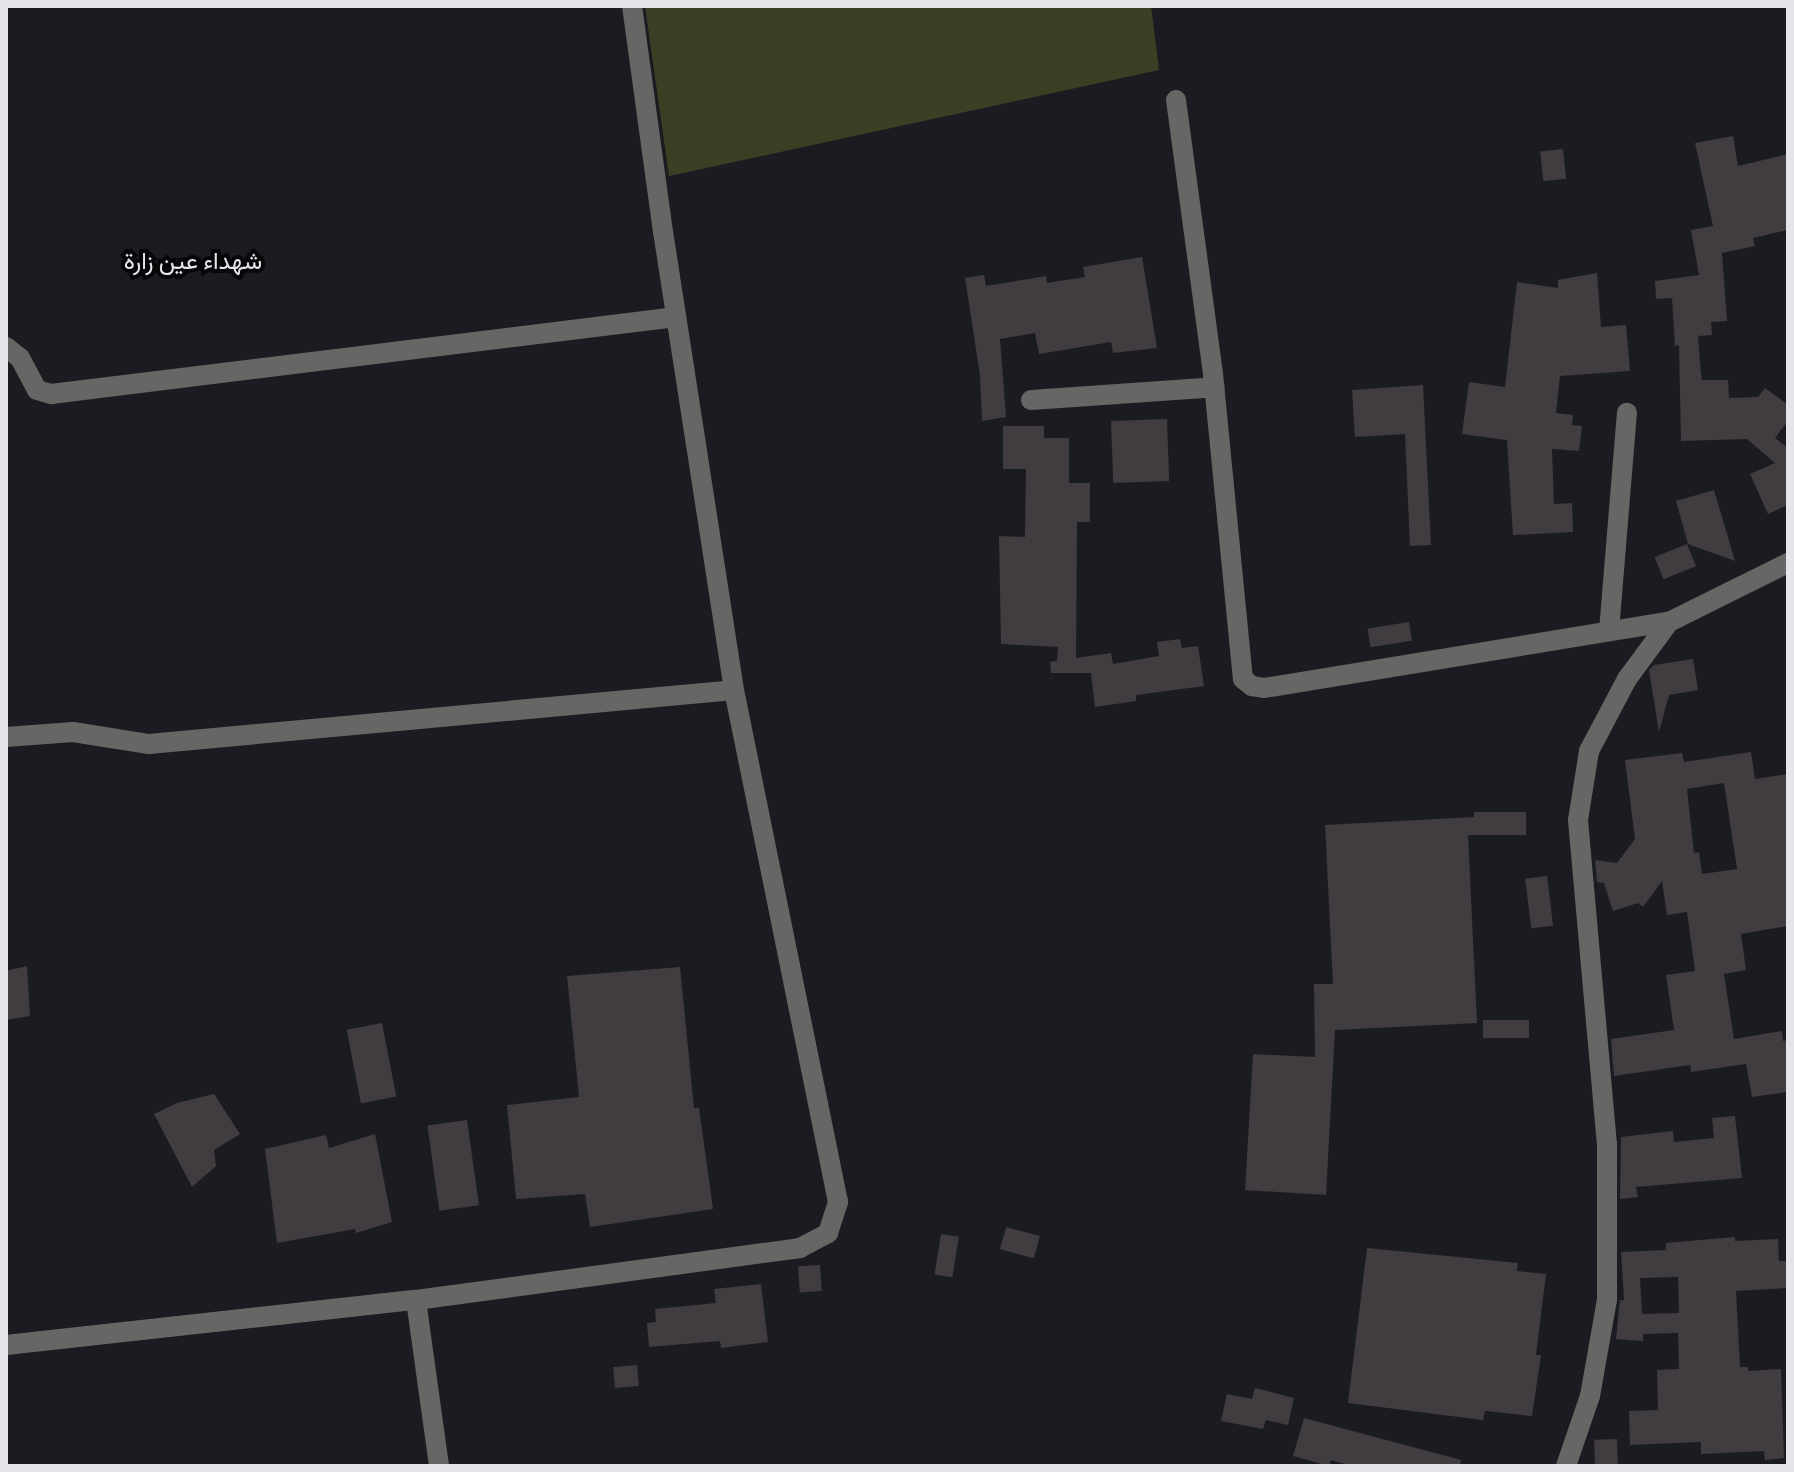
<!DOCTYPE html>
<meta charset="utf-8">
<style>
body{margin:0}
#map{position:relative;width:1794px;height:1472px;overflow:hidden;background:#1a1c21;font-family:Signika,Vazirmatn,sans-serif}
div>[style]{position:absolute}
.green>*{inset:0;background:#3c3f24}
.building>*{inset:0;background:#403c40;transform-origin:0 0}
.minor>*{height:20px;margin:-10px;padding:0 10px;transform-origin:10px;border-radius:10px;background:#686664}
span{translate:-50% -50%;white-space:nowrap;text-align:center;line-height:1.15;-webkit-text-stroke:8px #060708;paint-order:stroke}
.quarter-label{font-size:24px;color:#e5e6ea}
.frame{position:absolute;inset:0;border:8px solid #e5e6ea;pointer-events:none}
</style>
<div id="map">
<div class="green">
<div style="clip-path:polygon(645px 6px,1151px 6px,1159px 70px,669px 176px)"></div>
</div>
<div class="building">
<div style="clip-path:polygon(1733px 136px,1738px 166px,1788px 154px,1788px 230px,1753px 238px,1755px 246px,1722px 253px,1727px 321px,1711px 322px,1712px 335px,1698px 336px,1701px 374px,1702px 380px,1728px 380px,1729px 398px,1758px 397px,1765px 388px,1788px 405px,1788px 421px,1775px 438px,1788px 448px,1788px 505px,1768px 514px,1750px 474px,1775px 463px,1747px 439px,1681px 441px,1679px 345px,1675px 346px,1672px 298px,1656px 299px,1655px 281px,1699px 275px,1691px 230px,1713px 226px,1695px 143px)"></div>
<div style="left:1563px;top:149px;width:30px;height:23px;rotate:84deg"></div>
<div style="clip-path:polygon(1142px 257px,1157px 348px,1113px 353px,1111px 342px,1039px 354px,1035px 333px,1000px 339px,1006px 417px,982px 421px,980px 375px,965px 278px,984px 275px,986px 286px,1046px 276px,1047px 283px,1085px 277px,1083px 267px)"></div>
<div style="clip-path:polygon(1597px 273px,1601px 327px,1626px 325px,1630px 371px,1560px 376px,1556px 413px,1573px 415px,1572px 425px,1582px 426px,1579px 451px,1552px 449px,1554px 504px,1572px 503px,1573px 532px,1513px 535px,1507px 440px,1462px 434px,1469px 382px,1505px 387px,1517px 282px,1558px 288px,1558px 280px)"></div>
<div style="clip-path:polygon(1423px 385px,1431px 545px,1410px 546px,1405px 434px,1355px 437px,1352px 390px)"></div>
<div style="left:1167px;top:419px;width:62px;height:56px;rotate:88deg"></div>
<div style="clip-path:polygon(1003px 426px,1044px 426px,1044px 438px,1069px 438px,1069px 483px,1090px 483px,1090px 522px,1077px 522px,1076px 658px,1111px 653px,1113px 664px,1159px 656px,1157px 642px,1180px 639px,1182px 648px,1198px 646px,1204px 686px,1136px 695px,1136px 701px,1095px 707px,1091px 673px,1051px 673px,1050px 662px,1057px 661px,1058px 647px,1001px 644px,999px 536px,1025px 537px,1026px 469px,1003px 469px)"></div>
<div style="clip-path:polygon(1714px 490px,1735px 561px,1688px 544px,1676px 501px)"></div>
<div style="left:1687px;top:544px;width:24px;height:35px;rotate:68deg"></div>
<div style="left:1409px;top:622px;width:19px;height:42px;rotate:81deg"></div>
<div style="clip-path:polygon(1693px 659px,1698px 690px,1669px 695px,1659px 732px,1649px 670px,1654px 665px)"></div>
<div style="clip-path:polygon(evenodd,1751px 752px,1755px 779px,1788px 774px,1788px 926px,1741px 934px,1746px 970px,1724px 974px,1734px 1039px,1782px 1031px,1783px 1041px,1788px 1040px,1788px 1092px,1752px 1097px,1746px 1064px,1691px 1072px,1690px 1065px,1614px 1076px,1611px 1039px,1674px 1030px,1666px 975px,1695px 971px,1687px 912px,1667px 915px,1662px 881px,1643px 907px,1638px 903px,1613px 911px,1604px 883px,1597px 882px,1595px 860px,1617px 863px,1635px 839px,1625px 760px,1682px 753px,1684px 762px,1751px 752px,1724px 783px,1737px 869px,1702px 874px,1699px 852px,1694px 853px,1687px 789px,1724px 783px)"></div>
<div style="clip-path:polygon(1474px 812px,1526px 812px,1526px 835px,1468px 835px,1477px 1023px,1335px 1030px,1326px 1195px,1245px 1190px,1253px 1054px,1315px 1057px,1314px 984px,1333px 984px,1325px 825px,1474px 817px)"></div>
<div style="left:1547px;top:876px;width:50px;height:22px;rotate:83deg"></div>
<div style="clip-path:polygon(27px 966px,30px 1016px,6px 1020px,6px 971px)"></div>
<div style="clip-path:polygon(680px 967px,694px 1108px,699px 1108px,713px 1209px,590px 1227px,585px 1194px,516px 1199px,507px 1105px,579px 1097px,567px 976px)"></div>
<div style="left:1529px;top:1020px;width:18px;height:46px;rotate:90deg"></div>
<div style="left:382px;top:1023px;width:75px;height:36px;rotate:79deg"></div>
<div style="clip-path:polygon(214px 1094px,240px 1134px,214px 1150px,216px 1166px,192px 1187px,154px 1114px,177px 1103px)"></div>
<div style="clip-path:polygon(1735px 1116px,1742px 1178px,1636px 1187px,1638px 1197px,1620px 1199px,1621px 1137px,1673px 1131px,1674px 1142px,1714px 1138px,1712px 1118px)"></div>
<div style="left:467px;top:1120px;width:86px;height:40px;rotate:82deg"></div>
<div style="clip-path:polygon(375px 1134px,392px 1222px,356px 1233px,355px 1229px,277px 1243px,265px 1149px,326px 1135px,329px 1148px)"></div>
<div style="left:1006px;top:1227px;width:35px;height:23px;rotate:15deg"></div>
<div style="left:941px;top:1234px;width:18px;height:41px;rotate:9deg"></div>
<div style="clip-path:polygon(evenodd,1735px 1237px,1735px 1241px,1778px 1239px,1779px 1261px,1788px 1261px,1788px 1288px,1736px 1291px,1740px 1367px,1748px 1367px,1748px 1371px,1781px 1369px,1784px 1458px,1765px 1460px,1764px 1451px,1701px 1454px,1701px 1442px,1630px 1445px,1629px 1411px,1658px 1410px,1657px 1370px,1679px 1369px,1678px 1333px,1643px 1334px,1643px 1341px,1616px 1339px,1620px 1300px,1624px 1300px,1621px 1252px,1666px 1250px,1666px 1243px,1735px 1237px,1678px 1277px,1679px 1313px,1642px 1314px,1640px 1278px,1678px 1277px)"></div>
<div style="clip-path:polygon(1367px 1248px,1518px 1263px,1517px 1271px,1546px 1274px,1536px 1355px,1541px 1355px,1532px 1416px,1485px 1411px,1483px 1420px,1348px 1403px)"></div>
<div style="left:820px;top:1265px;width:26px;height:22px;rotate:86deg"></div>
<div style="clip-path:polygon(761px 1284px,768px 1342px,721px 1348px,720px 1341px,649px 1347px,647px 1323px,656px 1322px,655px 1309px,716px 1303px,714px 1289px)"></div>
<div style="left:637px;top:1365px;width:21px;height:24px;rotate:85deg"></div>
<div style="clip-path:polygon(1255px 1388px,1294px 1398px,1288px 1425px,1266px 1420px,1263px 1429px,1221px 1421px,1227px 1394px,1252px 1399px)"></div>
<div style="clip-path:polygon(1304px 1418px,1461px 1460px,1460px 1466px,1352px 1466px,1331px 1460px,1329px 1466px,1293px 1456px)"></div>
<div style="left:1617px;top:1439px;width:27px;height:23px;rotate:88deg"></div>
</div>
<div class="minor">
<div style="left:1176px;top:100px;width:276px;rotate:82.3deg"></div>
<div style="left:1213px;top:374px;width:306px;rotate:84.4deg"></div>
<div style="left:1243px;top:679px;width:11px;rotate:38deg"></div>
<div style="left:1252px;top:686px;width:12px;rotate:9deg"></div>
<div style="left:1264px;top:688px;width:410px;rotate:-9.3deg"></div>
<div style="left:6px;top:347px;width:18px;rotate:38deg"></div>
<div style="left:20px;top:358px;width:36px;rotate:62deg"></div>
<div style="left:37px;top:390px;width:15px;rotate:16deg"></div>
<div style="left:51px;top:394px;width:630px;rotate:-7.02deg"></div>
<div style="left:1031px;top:400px;width:184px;rotate:-4deg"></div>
<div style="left:1609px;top:631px;width:219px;rotate:-85.3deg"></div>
<div style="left:6px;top:737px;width:67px;rotate:-4.3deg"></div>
<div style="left:73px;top:732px;width:77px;rotate:9deg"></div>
<div style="left:149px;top:744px;width:587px;rotate:-5.27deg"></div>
<div style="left:416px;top:1300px;width:168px;rotate:82.1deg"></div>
<div style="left:6px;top:1345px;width:412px;rotate:-6.3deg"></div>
<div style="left:416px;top:1300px;width:388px;rotate:-7.7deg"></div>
<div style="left:800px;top:1248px;width:32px;rotate:-28deg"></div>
<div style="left:828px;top:1233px;width:33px;rotate:-72deg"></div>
<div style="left:838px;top:1202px;width:522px;rotate:-101.48deg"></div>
<div style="left:734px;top:690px;width:463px;rotate:-98.8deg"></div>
<div style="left:663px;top:232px;width:228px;rotate:-97.8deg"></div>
<div style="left:1566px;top:1466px;width:74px;rotate:-71.1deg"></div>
<div style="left:1590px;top:1396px;width:97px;rotate:-80deg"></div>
<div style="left:1607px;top:1300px;width:155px;rotate:-90deg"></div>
<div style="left:1607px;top:1145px;width:326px;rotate:-95.1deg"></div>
<div style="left:1578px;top:820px;width:70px;rotate:-80.9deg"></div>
<div style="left:1589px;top:751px;width:81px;rotate:-62.2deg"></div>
<div style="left:1627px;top:679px;width:71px;rotate:-53.6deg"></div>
<div style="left:1669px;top:622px;width:133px;rotate:-26.4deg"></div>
</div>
<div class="quarter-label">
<span style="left:193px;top:262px">شهداء عين زارة</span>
</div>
<div class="frame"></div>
</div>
